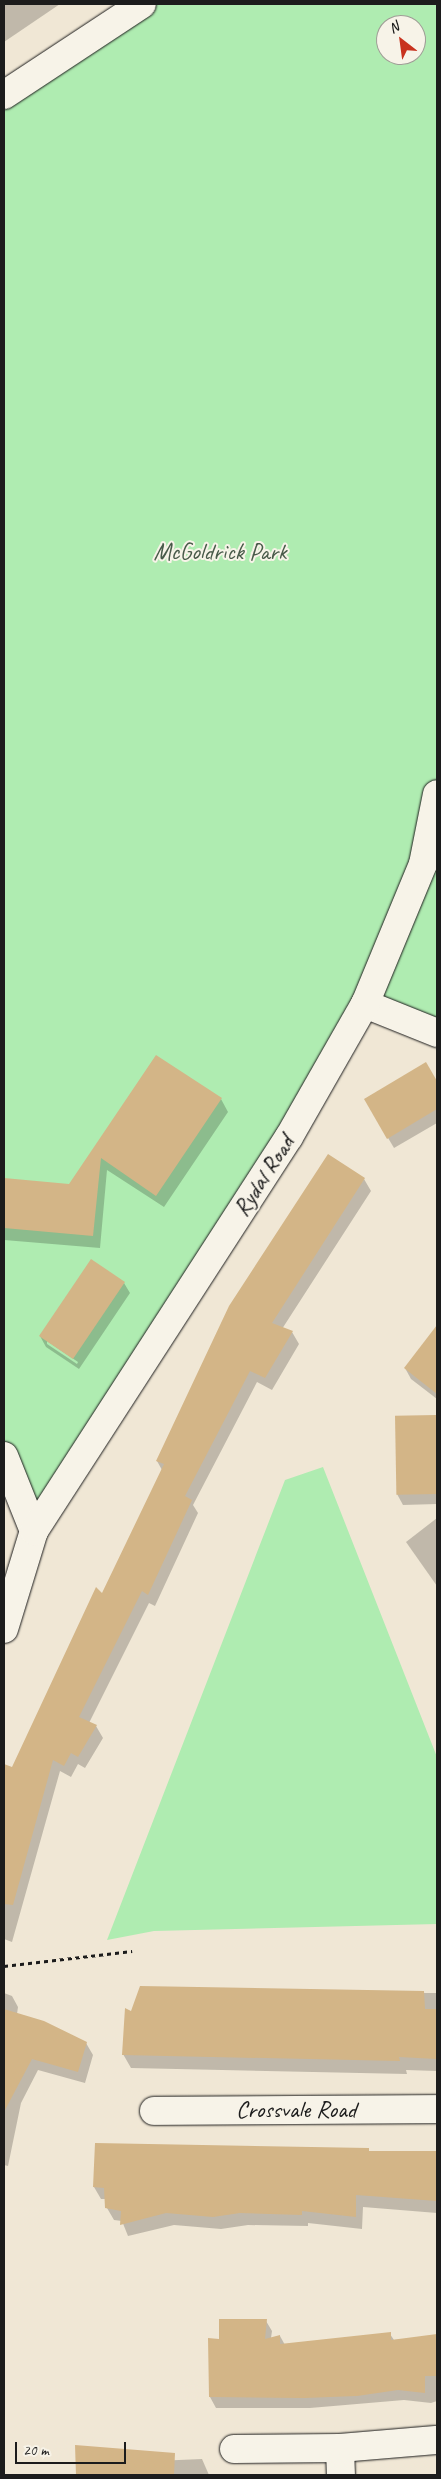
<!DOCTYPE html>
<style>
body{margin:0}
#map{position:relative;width:441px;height:2479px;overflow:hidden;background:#f0e7d5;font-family:Caveat,sans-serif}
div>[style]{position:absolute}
.green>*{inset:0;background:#afecb1}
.shadow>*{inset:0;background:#0003}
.building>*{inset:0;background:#d3b587;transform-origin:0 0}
.path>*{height:3px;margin-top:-1.5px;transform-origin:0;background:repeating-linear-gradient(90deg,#1c1c1c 0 4px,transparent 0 8px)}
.roads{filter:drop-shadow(0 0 1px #1c1c1c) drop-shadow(0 0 1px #1c1c1c)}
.minor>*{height:28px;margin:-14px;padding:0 14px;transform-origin:14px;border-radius:14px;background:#f7f3e8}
span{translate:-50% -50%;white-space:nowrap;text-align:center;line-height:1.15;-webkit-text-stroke:4px #f7f3e8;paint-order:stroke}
.park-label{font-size:24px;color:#485a49}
.street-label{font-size:24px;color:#1c1c1c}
.frame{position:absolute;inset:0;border:5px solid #1c1c1c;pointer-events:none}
.north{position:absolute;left:376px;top:15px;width:50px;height:50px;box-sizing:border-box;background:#f7f3e8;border:1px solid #9f9d96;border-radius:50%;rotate:330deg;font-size:14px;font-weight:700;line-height:20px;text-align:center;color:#1c1c1c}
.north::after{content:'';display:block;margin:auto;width:18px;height:22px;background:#c8321e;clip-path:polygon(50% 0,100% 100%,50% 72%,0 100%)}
.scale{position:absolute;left:15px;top:2442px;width:111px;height:22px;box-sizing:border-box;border:2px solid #1c1c1c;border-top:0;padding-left:6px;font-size:15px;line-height:18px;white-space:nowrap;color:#1c1c1c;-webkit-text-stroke:4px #f7f3e8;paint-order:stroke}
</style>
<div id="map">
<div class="green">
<div style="clip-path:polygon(evenodd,154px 4px,437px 4px,437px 1033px,366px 1004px,34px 1531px,4px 1456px,4px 100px,154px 4px,386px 25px,416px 25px,416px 55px,386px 55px,386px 25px)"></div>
<div style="clip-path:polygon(323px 1467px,437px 1757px,437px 1924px,154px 1931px,107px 1940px,285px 1480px)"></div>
</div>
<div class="shadow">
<div style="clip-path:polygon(4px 4px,60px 4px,4px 42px)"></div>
<div style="clip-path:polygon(156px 1056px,221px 1099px,228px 1112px,164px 1207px,107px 1170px,100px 1248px,4px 1240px,4px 1179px,70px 1185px)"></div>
<div style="clip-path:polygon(426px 1064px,437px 1084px,437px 1123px,394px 1148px,365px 1099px)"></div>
<div style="clip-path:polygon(364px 1179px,371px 1191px,282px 1329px,292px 1332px,299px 1344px,272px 1390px,257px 1382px,193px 1505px,198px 1513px,155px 1606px,149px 1603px,89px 1723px,96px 1726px,103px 1738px,85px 1768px,78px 1764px,71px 1777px,60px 1771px,12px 1942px,4px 1939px,4px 1777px,7px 1766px,13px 1768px,103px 1595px,162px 1470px,157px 1461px)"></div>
<div style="clip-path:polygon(evenodd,124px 1283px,130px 1293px,79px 1369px,46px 1347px,40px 1336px,124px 1283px,47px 1341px,78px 1362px,77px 1364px,47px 1344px,47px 1341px)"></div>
<div style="clip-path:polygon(437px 1327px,437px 1399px,411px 1379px,405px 1368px)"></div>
<div style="clip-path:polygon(435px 1416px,437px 1420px,437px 1504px,403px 1505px,397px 1494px)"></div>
<div style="clip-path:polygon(437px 1518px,437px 1586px,406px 1542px)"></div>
<div style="clip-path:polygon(4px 1993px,12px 1996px,18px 2007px,17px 2014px,86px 2043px,93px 2055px,85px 2083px,38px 2070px,21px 2103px,8px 2166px,4px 2165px)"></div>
<div style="clip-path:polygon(424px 1993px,437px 1993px,437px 2071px,406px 2070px,407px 2074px,131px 2068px,123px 2054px,131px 2012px)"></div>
<div style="clip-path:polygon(368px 2149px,370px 2153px,437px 2152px,437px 2213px,363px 2207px,362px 2229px,308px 2223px,308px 2226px,248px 2225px,221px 2229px,174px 2225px,128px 2236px,122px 2221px,114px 2220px,107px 2208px,106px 2199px,101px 2199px,94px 2187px)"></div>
<div style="clip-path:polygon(266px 2321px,272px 2331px,271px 2338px,280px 2336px,285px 2345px,390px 2334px,394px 2340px,437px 2336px,437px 2401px,431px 2403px,404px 2400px,310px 2408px,216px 2408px,210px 2397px,221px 2340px)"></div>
<div style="clip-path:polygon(76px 2447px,132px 2462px,202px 2459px,209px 2475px,77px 2475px)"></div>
<div style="clip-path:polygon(435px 2474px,436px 2475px,418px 2475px)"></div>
</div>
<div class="building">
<div style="clip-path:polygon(156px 1055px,222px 1098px,156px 1196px,101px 1158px,93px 1236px,4px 1228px,4px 1178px,69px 1184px)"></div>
<div style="clip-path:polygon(426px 1062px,437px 1081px,437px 1109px,387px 1139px,364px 1099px)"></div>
<div style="clip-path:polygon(328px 1154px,365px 1178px,272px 1323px,293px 1331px,265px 1378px,250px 1371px,185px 1496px,192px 1500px,148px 1595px,142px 1591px,79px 1717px,97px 1725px,78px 1757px,71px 1753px,64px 1766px,53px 1760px,13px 1905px,4px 1904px,4px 1764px,12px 1767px,96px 1587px,102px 1593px,164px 1464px,156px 1461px,229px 1306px)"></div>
<div style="left:91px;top:1259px;width:41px;height:93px;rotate:34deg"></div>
<div style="clip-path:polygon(437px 1325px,437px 1394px,404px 1368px)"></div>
<div style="left:436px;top:1415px;width:79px;height:41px;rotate:89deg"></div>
<div style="clip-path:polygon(140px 1986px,424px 1991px,425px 2009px,437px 2009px,437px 2059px,399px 2057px,400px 2061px,122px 2055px,125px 2008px,131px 2011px)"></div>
<div style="clip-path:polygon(4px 2009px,44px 2021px,87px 2042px,78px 2072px,32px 2059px,4px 2112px)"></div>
<div style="clip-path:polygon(95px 2143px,369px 2148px,369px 2151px,437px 2151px,437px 2201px,356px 2195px,356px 2217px,302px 2211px,302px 2215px,240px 2213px,213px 2217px,166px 2213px,120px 2225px,121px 2211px,105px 2208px,104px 2188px,93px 2187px)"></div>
<div style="clip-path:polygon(219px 2319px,267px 2319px,265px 2339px,280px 2335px,280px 2344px,391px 2332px,391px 2340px,437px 2334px,437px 2376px,425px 2376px,425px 2393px,398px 2390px,357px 2396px,304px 2398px,209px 2397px,208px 2338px,219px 2339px)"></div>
<div style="clip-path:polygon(75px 2445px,175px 2453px,174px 2475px,76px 2475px)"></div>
</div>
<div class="path">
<div style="left:4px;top:1966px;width:129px;rotate:-6.7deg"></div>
</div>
<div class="roads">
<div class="minor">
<div style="left:4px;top:95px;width:165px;rotate:-33.4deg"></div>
<div style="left:365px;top:1004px;width:78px;rotate:21.9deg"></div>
<div style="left:4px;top:1456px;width:81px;rotate:68.2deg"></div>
<div style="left:4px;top:1629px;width:102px;rotate:-73deg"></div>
<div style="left:34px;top:1531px;width:469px;rotate:-57.1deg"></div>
<div style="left:289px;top:1137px;width:153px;rotate:-60.3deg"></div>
<div style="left:365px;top:1004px;width:152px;rotate:-67.5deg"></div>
<div style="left:423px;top:864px;width:71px;rotate:-78.7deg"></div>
<div style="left:154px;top:2111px;width:283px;rotate:-0.4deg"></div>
<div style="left:340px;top:2448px;width:27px;rotate:88deg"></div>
<div style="left:234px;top:2449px;width:106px;rotate:-0.5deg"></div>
<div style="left:340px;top:2448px;width:96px;rotate:-4.8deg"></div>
</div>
</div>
<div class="park-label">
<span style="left:220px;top:552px">McGoldrick Park</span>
</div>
<div class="street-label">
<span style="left:264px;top:1176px;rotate:-57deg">Rydal Road</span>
<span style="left:296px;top:2110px">Crossvale Road</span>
</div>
<div class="frame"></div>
<div class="north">N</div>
<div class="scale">20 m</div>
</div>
